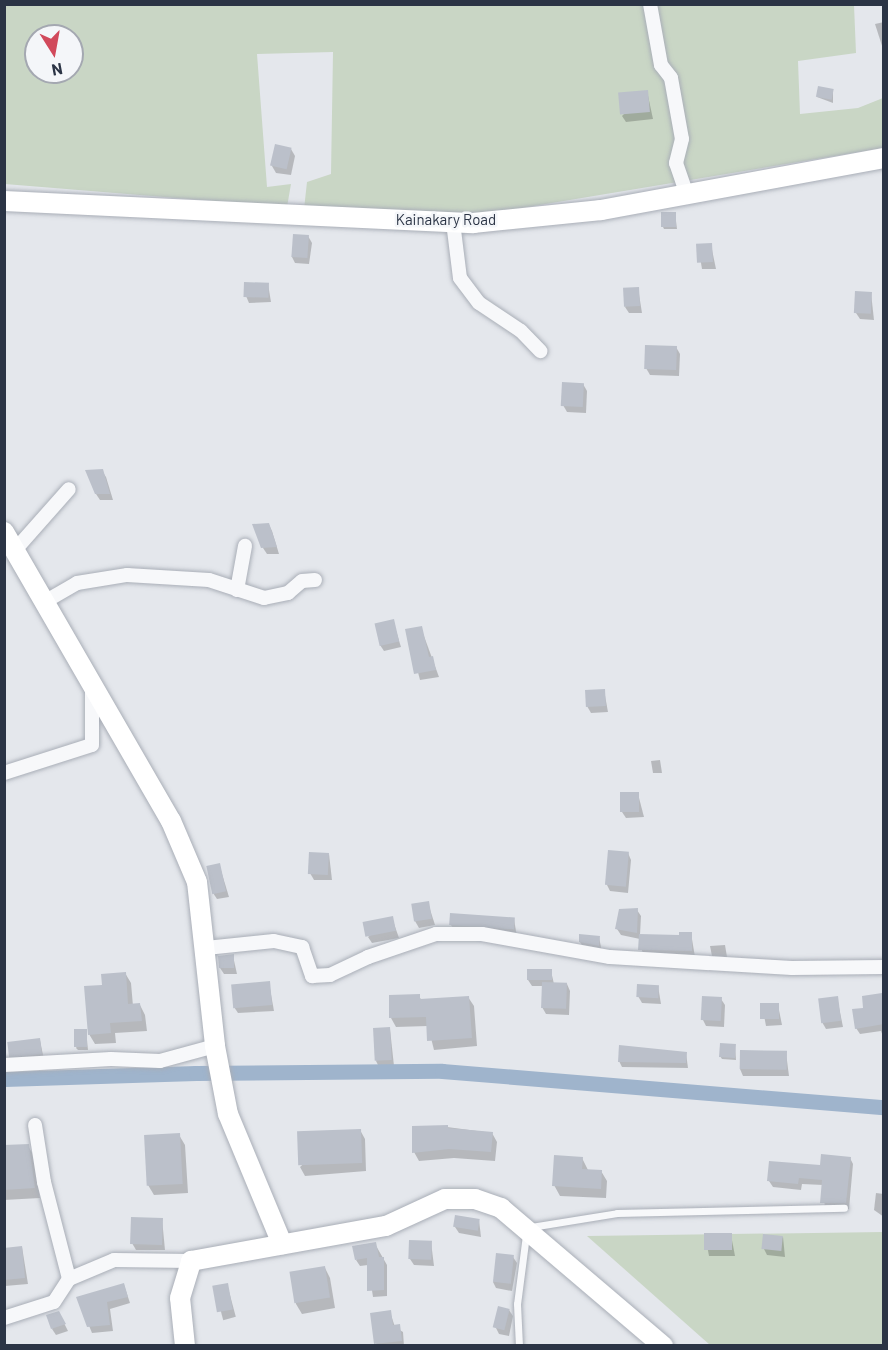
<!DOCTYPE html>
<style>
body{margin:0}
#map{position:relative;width:888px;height:1350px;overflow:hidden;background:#e4e7ec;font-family:Barlow,sans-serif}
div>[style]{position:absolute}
.green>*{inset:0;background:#c9d6c5}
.shadow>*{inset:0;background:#0003;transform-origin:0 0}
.canal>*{height:15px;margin:-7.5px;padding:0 7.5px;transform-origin:7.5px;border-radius:7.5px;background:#9fb4cc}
.building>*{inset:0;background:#bbc0ca;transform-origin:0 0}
.roads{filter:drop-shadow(0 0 2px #a9aeb7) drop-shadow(0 0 2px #a9aeb7)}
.service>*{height:7px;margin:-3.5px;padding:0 3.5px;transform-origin:3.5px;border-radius:3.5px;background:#f7f8fa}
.minor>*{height:14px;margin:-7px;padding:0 7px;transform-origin:7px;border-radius:7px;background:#f7f8fa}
.secondary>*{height:20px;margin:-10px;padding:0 10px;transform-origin:10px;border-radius:10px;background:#fff}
span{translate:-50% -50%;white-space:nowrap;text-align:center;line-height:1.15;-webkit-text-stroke:5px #f4f6f9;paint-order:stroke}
.street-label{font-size:15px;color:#2b3445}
.frame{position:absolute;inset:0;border:6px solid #2b3445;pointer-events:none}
.north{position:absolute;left:24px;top:24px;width:60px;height:60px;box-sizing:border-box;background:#f4f6f9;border:2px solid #a4a8b1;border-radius:50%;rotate:169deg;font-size:16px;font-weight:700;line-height:24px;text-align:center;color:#2b3445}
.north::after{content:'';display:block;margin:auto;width:21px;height:27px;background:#d1495b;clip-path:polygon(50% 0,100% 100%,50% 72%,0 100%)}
</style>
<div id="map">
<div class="green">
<div style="clip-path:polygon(evenodd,4px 5px,854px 5px,856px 53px,798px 61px,800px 114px,858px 108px,883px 98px,883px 148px,491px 213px,304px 209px,307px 182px,331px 174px,333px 52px,257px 54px,267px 187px,291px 184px,287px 207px,5px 184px,4px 5px,36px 36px,72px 36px,72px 72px,36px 72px,36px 36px)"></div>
<div style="clip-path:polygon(883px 1232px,883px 1345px,710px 1345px,587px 1236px)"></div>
</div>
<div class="shadow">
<div style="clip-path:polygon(884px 22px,884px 49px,883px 49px,875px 24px)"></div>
<div style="clip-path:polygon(647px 91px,653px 119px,626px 122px,622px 116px)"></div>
<div style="clip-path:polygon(833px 91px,833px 103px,817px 97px)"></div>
<div style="clip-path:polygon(291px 149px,295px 156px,291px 175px,276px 173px,272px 166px)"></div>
<div style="clip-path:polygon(675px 213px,677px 229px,664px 229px,663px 227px)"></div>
<div style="clip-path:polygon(308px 236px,312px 243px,309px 264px,295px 263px,292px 257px)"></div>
<div style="clip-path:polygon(698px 245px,711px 245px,716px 269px,702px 269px)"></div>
<div style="clip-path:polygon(268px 284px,271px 302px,249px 303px,246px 296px)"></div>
<div style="clip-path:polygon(638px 288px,642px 313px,629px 313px,625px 307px)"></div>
<div style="clip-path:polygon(871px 293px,874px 320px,860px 319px,856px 313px)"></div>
<div style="clip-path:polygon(676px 347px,680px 354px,679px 376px,650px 375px,646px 368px)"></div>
<div style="clip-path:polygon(583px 384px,587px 391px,586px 413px,567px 412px,563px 405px)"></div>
<div style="clip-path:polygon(102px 471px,106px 477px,113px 500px,100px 500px,96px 494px)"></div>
<div style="clip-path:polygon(269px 525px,272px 531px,279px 554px,267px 554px,263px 548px)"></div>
<div style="clip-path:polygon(393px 621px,401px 647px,384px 651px,380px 645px)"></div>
<div style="clip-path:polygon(421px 628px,439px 677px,420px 680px,407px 630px)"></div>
<div style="clip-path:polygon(604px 690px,608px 712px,591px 713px,587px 706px)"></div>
<div style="clip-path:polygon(660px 760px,662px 773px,653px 773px,651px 761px)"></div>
<div style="clip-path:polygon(638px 794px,644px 817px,626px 818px,622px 812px)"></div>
<div style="clip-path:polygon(628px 853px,631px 860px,628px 893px,610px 891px,607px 885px)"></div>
<div style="clip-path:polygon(329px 854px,332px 880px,314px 880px,310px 873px)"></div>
<div style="clip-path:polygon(219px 864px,229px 897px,217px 899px,213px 893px)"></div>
<div style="clip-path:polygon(428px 903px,435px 925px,419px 928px,415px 921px)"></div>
<div style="clip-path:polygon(637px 910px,641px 916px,640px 935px,681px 937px,691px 933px,695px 957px,643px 956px,640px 939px,621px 935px,617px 929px)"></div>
<div style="clip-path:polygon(392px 918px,399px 938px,372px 943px,368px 937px)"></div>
<div style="clip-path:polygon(514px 919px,517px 937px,455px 931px,451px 925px)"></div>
<div style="clip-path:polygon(599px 937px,602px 952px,584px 948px,580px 942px)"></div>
<div style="clip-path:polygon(725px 945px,727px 957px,712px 956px,710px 946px)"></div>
<div style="clip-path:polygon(233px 956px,237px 974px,224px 974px,220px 968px)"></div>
<div style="clip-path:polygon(551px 971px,554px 984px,567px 984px,570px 991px,569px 1015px,546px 1014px,542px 1007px,543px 986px,532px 986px,528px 980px)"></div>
<div style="clip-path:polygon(125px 973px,131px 983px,133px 1006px,140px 1005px,145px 1015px,147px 1031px,115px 1033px,116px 1043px,95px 1044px,89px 1034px,103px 986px)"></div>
<div style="clip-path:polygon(269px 983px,274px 1011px,238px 1013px,234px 1007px)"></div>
<div style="clip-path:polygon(658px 986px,661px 1004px,642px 1003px,638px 996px)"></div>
<div style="clip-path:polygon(881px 994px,884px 1039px,881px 1031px,860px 1034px,856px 1028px,865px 1009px)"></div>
<div style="clip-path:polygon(419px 996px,422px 1001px,468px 997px,474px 1006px,477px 1046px,434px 1050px,428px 1026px,396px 1027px,391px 1018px)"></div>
<div style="clip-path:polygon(837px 997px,843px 1027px,826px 1029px,822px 1022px)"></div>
<div style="clip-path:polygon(721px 999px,725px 1005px,724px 1027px,706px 1026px,703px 1020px)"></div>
<div style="clip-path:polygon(762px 1005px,778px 1005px,782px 1025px,766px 1026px)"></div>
<div style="clip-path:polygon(390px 1029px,394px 1066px,379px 1067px,376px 1061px)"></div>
<div style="clip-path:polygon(86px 1030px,88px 1050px,78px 1050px,76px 1048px)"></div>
<div style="clip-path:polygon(40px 1040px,44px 1060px,13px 1062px,9px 1055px)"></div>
<div style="clip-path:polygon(735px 1046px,736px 1060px,722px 1059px,720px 1056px)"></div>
<div style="clip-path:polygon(741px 1052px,786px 1053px,789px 1076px,743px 1076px,740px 1069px)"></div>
<div style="clip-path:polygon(686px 1053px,688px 1068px,622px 1067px,619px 1061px)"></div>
<div style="clip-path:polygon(447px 1127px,492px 1133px,497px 1142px,495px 1161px,454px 1158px,419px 1161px,414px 1152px)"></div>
<div style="clip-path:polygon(360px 1130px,365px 1139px,366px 1171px,305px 1176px,300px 1167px,334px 1136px,334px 1131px)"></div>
<div style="clip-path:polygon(179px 1135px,185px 1145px,188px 1193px,154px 1195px,148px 1185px)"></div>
<div style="clip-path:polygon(28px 1146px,34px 1156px,40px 1198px,4px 1200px,4px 1147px)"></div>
<div style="clip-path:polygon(582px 1158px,588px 1170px,601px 1171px,607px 1181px,606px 1198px,560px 1196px,554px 1185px)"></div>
<div style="clip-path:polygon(850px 1158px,853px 1164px,849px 1209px,825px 1209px,823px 1185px,802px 1184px,801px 1190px,773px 1187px,769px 1181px)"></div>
<div style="clip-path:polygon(876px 1193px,884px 1194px,884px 1217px,874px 1210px)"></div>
<div style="clip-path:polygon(162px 1219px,165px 1250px,136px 1250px,132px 1243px)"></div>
<div style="clip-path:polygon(479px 1220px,481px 1237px,459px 1233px,455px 1227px)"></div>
<div style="clip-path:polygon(705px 1235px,731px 1235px,735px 1256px,709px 1256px)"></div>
<div style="clip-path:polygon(783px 1237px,785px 1257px,767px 1255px,764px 1249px)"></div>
<div style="clip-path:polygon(431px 1242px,434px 1266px,414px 1265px,410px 1259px)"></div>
<div style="clip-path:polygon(375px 1244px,387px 1265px,387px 1296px,373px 1297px,368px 1265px,360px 1266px,356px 1260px)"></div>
<div style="clip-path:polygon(22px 1247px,28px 1284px,5px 1286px,4px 1249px)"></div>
<div style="clip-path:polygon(513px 1257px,517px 1263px,512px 1291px,496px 1288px,493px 1282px)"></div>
<div style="clip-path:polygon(325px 1268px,330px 1278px,335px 1308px,302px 1314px,296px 1304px,291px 1273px)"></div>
<div style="left:227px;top:1284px;width:34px;height:13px;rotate:75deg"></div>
<div style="clip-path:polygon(124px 1285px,130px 1303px,110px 1309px,113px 1331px,92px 1333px,78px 1298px)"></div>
<div style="clip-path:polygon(509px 1310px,513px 1316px,509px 1336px,499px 1334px,496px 1328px)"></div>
<div style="clip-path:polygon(390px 1312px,395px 1327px,403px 1332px,404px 1346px,376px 1344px)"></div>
<div style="clip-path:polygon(59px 1313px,68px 1331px,56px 1335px,52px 1329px)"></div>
</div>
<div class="canal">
<div style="left:4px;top:1079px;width:192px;rotate:-1.8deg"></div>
<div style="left:196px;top:1073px;width:246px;rotate:-0.5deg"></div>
<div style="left:442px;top:1071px;width:443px;rotate:4.7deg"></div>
</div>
<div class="building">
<div style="left:818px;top:86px;width:16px;height:11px;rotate:11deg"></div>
<div style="left:648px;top:90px;width:22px;height:30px;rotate:85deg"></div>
<div style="left:275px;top:144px;width:17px;height:22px;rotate:13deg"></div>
<div style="left:661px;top:212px;width:15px;height:15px"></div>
<div style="left:293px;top:234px;width:16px;height:23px;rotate:4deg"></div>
<div style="left:712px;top:243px;width:19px;height:16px;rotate:87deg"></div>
<div style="left:244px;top:282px;width:25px;height:15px;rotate:2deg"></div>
<div style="left:639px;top:287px;width:19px;height:16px;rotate:87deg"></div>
<div style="left:855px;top:291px;width:17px;height:22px;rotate:3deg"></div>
<div style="left:645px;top:345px;width:32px;height:24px;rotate:2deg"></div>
<div style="left:562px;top:382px;width:22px;height:24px;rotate:3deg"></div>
<div style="clip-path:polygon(103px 469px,110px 494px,95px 494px,85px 470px)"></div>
<div style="clip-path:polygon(269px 523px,277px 547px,261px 548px,252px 524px)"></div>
<div style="left:394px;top:619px;width:23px;height:20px;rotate:77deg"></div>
<div style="clip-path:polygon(422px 626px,429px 657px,433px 656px,436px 670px,414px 674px,405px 629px)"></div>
<div style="left:605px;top:689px;width:17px;height:20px;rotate:87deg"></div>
<div style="left:620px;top:792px;width:19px;height:20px"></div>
<div style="left:608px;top:850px;width:21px;height:35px;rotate:5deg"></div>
<div style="left:309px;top:852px;width:20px;height:22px;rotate:3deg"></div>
<div style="left:220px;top:863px;width:29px;height:14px;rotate:78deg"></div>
<div style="left:429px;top:901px;width:18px;height:18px;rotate:81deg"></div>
<div style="clip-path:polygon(638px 908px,637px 933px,615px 929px,619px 909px)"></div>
<div style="left:450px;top:913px;width:65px;height:12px;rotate:4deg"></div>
<div style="left:393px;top:916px;width:15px;height:31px;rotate:79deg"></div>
<div style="clip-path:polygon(679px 932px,692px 932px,692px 951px,638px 950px,639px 934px,679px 935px)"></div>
<div style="clip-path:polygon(579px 934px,600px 936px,599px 946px,579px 942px)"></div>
<div style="clip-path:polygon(234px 954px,234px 968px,219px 968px,218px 956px)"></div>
<div style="left:527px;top:969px;width:25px;height:11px"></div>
<div style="clip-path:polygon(126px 972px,128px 1004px,140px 1003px,142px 1021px,110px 1023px,111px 1033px,88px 1035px,84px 986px,102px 985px,101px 974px)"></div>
<div style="left:270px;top:981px;width:24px;height:39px;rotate:85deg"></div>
<div style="left:542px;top:982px;width:25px;height:26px;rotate:2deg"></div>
<div style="left:637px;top:984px;width:22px;height:13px;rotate:3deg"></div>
<div style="clip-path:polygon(882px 993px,884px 1024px,855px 1029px,852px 1009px,863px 1008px,862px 996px)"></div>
<div style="clip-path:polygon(420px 994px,420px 999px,469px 996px,472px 1038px,427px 1041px,426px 1017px,389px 1018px,389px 995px)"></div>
<div style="left:702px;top:996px;width:20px;height:24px;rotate:3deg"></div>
<div style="left:838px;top:996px;width:25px;height:20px;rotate:83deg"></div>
<div style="left:779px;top:1003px;width:16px;height:19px;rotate:90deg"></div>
<div style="left:390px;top:1027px;width:33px;height:17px;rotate:87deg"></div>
<div style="left:87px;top:1029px;width:18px;height:13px;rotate:90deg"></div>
<div style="left:40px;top:1038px;width:16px;height:33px;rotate:83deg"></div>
<div style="left:720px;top:1043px;width:16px;height:14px;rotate:4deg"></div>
<div style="clip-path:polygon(619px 1045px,687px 1052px,686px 1063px,618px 1062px)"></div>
<div style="left:740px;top:1050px;width:47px;height:19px;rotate:1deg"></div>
<div style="clip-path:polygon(448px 1125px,448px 1128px,493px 1132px,491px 1152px,449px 1149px,412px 1153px,412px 1126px)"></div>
<div style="left:361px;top:1129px;width:34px;height:64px;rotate:88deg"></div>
<div style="left:180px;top:1133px;width:51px;height:36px;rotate:87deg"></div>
<div style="clip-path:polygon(29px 1144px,35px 1188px,4px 1190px,4px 1145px)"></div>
<div style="clip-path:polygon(821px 1154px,851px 1157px,846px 1203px,820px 1203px,822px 1180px,799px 1178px,798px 1184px,767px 1181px,769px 1161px,820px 1165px)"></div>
<div style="clip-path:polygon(554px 1155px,583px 1157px,582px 1169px,602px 1170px,601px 1189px,552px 1186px)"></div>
<div style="left:455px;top:1215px;width:25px;height:12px;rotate:9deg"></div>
<div style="left:131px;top:1217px;width:32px;height:27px;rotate:2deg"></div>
<div style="left:704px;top:1233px;width:28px;height:17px"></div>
<div style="left:763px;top:1234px;width:20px;height:15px;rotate:6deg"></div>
<div style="left:409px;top:1240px;width:23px;height:19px;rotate:2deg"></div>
<div style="clip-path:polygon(376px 1242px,379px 1257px,384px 1257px,384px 1290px,367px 1291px,367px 1258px,355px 1260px,352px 1246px)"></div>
<div style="clip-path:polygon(22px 1246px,25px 1278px,4px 1280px,4px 1248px)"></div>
<div style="left:496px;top:1253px;width:18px;height:29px;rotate:6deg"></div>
<div style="left:325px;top:1266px;width:32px;height:36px;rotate:81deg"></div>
<div style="clip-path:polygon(124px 1283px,128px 1297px,107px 1302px,110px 1325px,87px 1327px,76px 1297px)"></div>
<div style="left:228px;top:1283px;width:27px;height:16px;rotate:80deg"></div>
<div style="left:498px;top:1306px;width:12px;height:22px;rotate:14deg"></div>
<div style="clip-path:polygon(391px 1310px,393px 1325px,400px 1324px,402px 1341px,374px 1344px,370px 1313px)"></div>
<div style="clip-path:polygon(59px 1311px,66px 1324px,51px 1329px,46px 1315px)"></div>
</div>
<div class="roads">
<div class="service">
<div style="left:531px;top:1227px;width:87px;rotate:-9.2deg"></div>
<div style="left:617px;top:1213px;width:227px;rotate:-1.3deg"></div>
<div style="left:519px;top:1346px;width:42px;rotate:-92.7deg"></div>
<div style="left:517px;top:1304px;width:70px;rotate:-82.6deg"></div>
</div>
<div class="minor">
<div style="left:650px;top:4px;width:62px;rotate:79.8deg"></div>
<div style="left:661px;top:65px;width:16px;rotate:52deg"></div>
<div style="left:671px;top:78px;width:62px;rotate:79.8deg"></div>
<div style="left:682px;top:139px;width:25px;rotate:104deg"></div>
<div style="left:676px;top:163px;width:34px;rotate:71deg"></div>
<div style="left:453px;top:222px;width:56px;rotate:82.9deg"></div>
<div style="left:460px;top:278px;width:31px;rotate:53deg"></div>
<div style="left:479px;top:303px;width:50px;rotate:33.7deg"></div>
<div style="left:521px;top:331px;width:28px;rotate:46deg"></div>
<div style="left:15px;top:550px;width:81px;rotate:-48.5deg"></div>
<div style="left:237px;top:590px;width:45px;rotate:-79.7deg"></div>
<div style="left:46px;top:601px;width:36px;rotate:-30deg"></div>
<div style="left:77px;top:583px;width:51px;rotate:-9.1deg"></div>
<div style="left:127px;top:575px;width:82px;rotate:3.5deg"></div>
<div style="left:209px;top:580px;width:58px;rotate:18.1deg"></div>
<div style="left:264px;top:598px;width:25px;rotate:-12deg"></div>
<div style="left:288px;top:593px;width:18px;rotate:-41deg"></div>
<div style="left:302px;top:581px;width:13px;rotate:-4deg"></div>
<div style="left:4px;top:773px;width:92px;rotate:-17.7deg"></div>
<div style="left:92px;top:745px;width:60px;rotate:-90deg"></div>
<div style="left:206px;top:948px;width:68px;rotate:-5.9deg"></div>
<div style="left:274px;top:941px;width:29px;rotate:12deg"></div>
<div style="left:302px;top:947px;width:31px;rotate:71deg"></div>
<div style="left:312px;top:976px;width:18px;rotate:-3deg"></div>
<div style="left:330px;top:975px;width:42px;rotate:-25.3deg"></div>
<div style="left:368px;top:957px;width:72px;rotate:-18.7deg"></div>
<div style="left:436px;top:934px;width:46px"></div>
<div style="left:482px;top:934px;width:130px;rotate:10.2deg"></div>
<div style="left:610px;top:957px;width:182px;rotate:3.5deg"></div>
<div style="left:792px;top:968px;width:92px;rotate:-0.6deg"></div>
<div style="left:4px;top:1065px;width:107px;rotate:-3.2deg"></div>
<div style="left:111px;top:1059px;width:49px;rotate:2.3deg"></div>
<div style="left:160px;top:1061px;width:57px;rotate:-15.3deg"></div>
<div style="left:35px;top:1125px;width:58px;rotate:81deg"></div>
<div style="left:44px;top:1182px;width:100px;rotate:75.5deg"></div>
<div style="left:4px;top:1318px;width:52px;rotate:-17.7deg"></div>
<div style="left:54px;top:1302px;width:27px;rotate:-57deg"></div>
<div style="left:69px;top:1279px;width:49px;rotate:-22.9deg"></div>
<div style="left:114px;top:1260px;width:77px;rotate:0.7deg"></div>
</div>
<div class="secondary">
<div style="left:4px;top:201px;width:470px;rotate:2.7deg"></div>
<div style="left:473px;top:223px;width:129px;rotate:-5.8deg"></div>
<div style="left:601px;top:210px;width:288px;rotate:-10.4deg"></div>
<div style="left:4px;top:532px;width:334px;rotate:60deg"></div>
<div style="left:171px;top:821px;width:66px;rotate:66.9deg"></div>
<div style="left:197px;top:882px;width:165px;rotate:83.7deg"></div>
<div style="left:215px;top:1046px;width:69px;rotate:79.2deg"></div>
<div style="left:228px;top:1114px;width:141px;rotate:67.4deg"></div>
<div style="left:185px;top:1346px;width:48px;rotate:-95.9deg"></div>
<div style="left:180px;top:1298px;width:39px;rotate:-73deg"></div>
<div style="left:191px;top:1261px;width:198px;rotate:-10.2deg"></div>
<div style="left:386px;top:1226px;width:65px;rotate:-24.6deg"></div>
<div style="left:445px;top:1199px;width:30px"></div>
<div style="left:475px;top:1199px;width:28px;rotate:19deg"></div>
<div style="left:501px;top:1208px;width:213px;rotate:40.4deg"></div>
</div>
</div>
<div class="street-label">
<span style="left:446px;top:220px">Kainakary Road</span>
</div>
<div class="frame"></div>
<div class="north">N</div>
</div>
